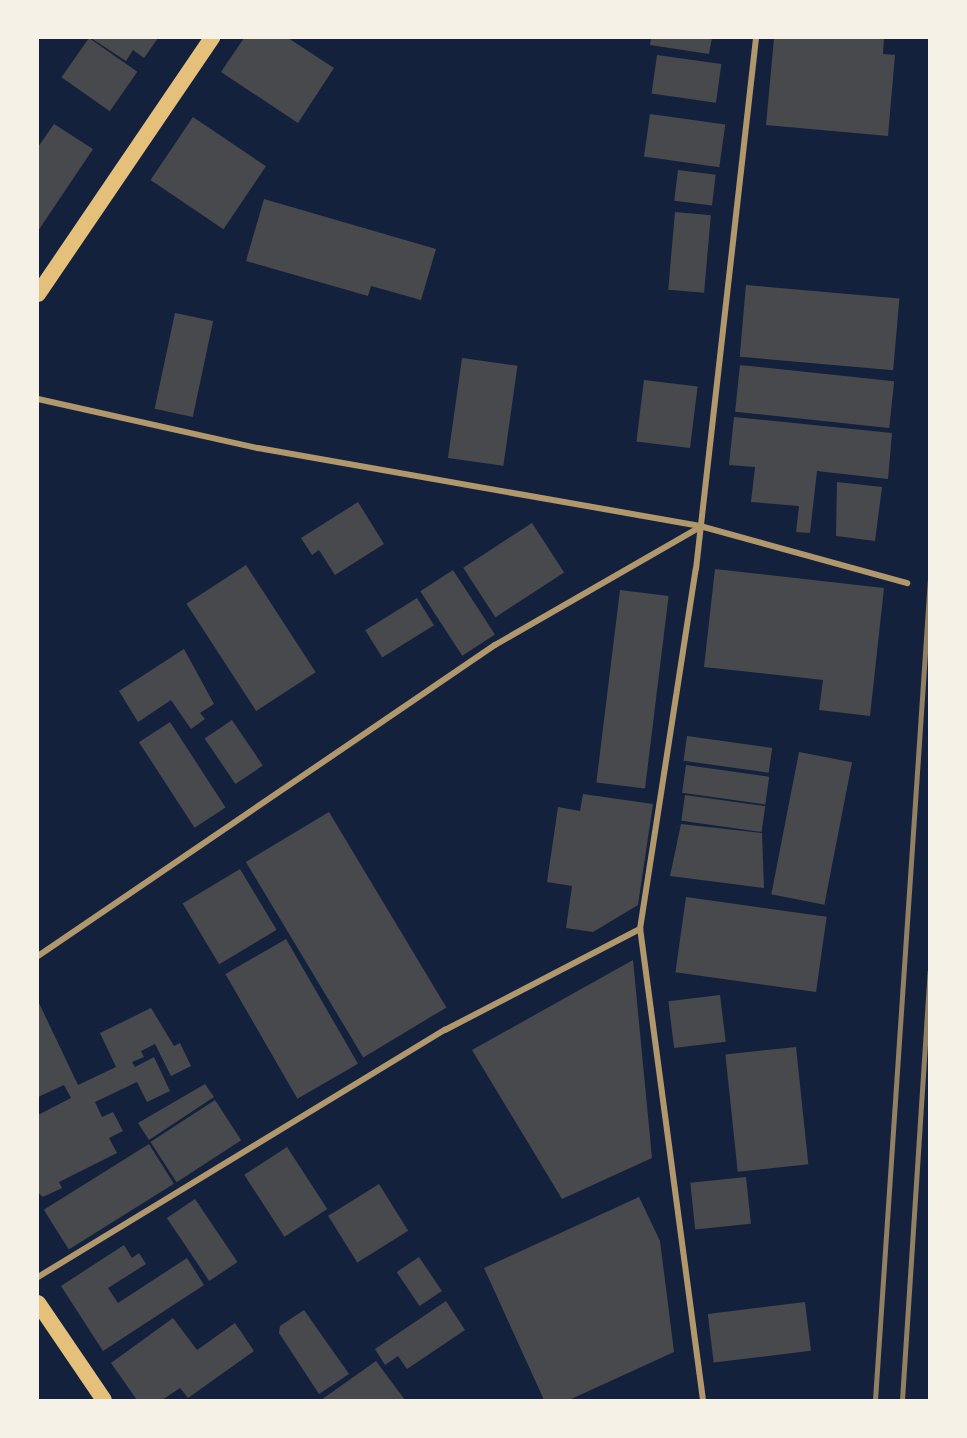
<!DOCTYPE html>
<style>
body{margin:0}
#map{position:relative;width:967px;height:1438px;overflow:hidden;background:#14213d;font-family:"PT Serif",serif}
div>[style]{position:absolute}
.building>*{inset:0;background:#48494c;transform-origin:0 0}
.minor>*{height:6px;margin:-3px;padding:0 3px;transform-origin:3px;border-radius:3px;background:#b1986c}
.trunk>*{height:16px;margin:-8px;padding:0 8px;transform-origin:8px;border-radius:8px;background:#e5c07b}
.rail>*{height:4.5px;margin:-2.25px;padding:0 2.25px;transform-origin:2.25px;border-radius:2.25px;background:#918062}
span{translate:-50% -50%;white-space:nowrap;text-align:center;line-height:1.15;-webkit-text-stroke:4.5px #f6f1e7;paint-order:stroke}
.frame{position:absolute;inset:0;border:39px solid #f6f1e7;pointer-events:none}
</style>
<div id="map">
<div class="building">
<div style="left:89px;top:38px;width:59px;height:48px;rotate:35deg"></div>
<div style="clip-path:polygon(91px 38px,158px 38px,144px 58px,133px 50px,126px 61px)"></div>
<div style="clip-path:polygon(244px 38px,288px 38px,334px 68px,298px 123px,221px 72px)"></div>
<div style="clip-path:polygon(651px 38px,712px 38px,709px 54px,650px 45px)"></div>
<div style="clip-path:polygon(774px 38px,884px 38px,883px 54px,895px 55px,888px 136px,766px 125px)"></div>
<div style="left:657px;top:55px;width:65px;height:39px;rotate:8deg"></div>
<div style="left:650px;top:114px;width:76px;height:43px;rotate:8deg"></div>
<div style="left:193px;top:117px;width:88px;height:76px;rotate:34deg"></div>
<div style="clip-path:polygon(54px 124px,93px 149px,38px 231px,38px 147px)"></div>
<div style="left:678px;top:170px;width:38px;height:31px;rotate:7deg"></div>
<div style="clip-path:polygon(264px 199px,436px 249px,421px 300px,371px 286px,368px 296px,246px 261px)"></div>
<div style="left:675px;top:212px;width:36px;height:78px;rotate:5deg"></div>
<div style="left:746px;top:285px;width:154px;height:72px;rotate:5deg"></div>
<div style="left:175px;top:313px;width:39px;height:98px;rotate:12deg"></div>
<div style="left:462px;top:358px;width:56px;height:101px;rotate:8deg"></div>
<div style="left:740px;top:365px;width:155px;height:47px;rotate:6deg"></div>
<div style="left:644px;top:380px;width:54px;height:62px;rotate:7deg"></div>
<div style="clip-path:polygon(734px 417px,892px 433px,888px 479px,817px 471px,810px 533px,796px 532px,799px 506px,751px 502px,755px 467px,729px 465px)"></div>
<div style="clip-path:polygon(837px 482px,882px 487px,875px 541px,836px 536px)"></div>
<div style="clip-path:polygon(358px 502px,384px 544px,335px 575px,319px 550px,312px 555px,301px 538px)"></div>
<div style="left:532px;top:523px;width:59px;height:82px;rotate:57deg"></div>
<div style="left:246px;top:565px;width:128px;height:71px;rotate:57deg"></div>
<div style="clip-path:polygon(715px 569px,884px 588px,870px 716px,819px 710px,823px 680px,704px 667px)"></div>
<div style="left:453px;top:570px;width:77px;height:39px;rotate:57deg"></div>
<div style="left:620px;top:590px;width:49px;height:194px;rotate:7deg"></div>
<div style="left:417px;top:598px;width:32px;height:61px;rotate:58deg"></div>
<div style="clip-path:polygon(184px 649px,214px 704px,200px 713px,205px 719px,191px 729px,171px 700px,138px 722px,119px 691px)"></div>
<div style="left:232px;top:720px;width:55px;height:33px;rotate:56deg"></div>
<div style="left:170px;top:722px;width:102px;height:37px;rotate:57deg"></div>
<div style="left:687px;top:736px;width:86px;height:25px;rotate:8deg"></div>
<div style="left:799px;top:752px;width:54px;height:145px;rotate:11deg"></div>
<div style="left:686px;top:765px;width:84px;height:28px;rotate:8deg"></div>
<div style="clip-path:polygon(583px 794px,653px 804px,638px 905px,593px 932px,566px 928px,572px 886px,547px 882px,558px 807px,580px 811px)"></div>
<div style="left:685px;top:795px;width:81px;height:26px;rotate:8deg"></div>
<div style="left:329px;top:812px;width:228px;height:97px;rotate:59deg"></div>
<div style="clip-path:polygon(681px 824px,762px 833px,764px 888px,670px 876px)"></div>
<div style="left:240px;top:869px;width:71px;height:67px;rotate:59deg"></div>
<div style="left:686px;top:897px;width:142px;height:76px;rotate:8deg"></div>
<div style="left:286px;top:939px;width:144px;height:70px;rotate:60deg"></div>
<div style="clip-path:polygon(633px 960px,652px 1158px,562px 1199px,472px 1050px)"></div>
<div style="left:720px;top:995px;width:47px;height:52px;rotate:83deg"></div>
<div style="clip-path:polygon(38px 1001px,78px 1085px,116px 1067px,100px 1033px,151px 1008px,174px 1046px,180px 1043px,191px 1066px,171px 1076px,155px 1044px,141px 1051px,144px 1057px,132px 1062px,135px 1067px,154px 1057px,170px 1091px,147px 1102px,137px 1082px,95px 1102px,102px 1117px,113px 1112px,123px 1131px,109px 1138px,117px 1153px,59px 1182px,62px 1188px,43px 1197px,38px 1193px,38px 1115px,71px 1098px,64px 1085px,38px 1097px)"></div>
<div style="left:796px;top:1047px;width:118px;height:71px;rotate:84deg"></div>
<div style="clip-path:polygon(205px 1084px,214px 1097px,149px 1140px,138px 1123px)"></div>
<div style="left:215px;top:1100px;width:48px;height:77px;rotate:57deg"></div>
<div style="left:149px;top:1144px;width:47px;height:124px;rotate:58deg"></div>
<div style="left:287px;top:1147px;width:74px;height:51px;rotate:57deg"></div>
<div style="left:746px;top:1177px;width:47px;height:56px;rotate:84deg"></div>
<div style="left:379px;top:1184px;width:55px;height:60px;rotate:58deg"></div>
<div style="clip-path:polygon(639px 1197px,660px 1241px,674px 1352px,569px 1400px,544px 1400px,484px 1268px)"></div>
<div style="left:195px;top:1199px;width:76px;height:34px;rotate:56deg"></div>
<div style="clip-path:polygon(124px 1245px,132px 1258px,139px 1253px,146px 1264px,108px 1288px,118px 1303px,187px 1258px,204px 1285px,103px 1351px,61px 1286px)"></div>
<div style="left:419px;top:1257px;width:41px;height:27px;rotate:56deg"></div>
<div style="clip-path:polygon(446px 1301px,465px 1330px,407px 1369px,398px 1356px,385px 1365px,375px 1349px)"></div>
<div style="left:805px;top:1302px;width:49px;height:98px;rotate:83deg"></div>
<div style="clip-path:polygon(304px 1310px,349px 1374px,319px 1394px,279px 1333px,280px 1326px)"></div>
<div style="clip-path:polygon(173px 1318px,197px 1350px,235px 1323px,254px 1351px,188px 1398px,180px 1388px,162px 1400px,137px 1400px,111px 1363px)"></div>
<div style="clip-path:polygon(376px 1361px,405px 1400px,321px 1400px)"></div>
</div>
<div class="minor">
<div style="left:38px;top:399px;width:225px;rotate:12.6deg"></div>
<div style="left:258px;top:448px;width:449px;rotate:10deg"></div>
<div style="left:700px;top:526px;width:215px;rotate:15.4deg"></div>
<div style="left:38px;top:956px;width:553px;rotate:-34.24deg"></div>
<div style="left:495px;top:645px;width:237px;rotate:-29.9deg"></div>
<div style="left:38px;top:1277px;width:476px;rotate:-31.3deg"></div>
<div style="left:445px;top:1030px;width:220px;rotate:-27.4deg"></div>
<div style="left:703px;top:1400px;width:475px;rotate:-97.6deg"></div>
<div style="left:640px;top:929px;width:364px;rotate:-81.2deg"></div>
<div style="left:696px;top:569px;width:534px;rotate:-83.55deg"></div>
</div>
<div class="trunk">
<div style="left:38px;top:294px;width:310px;rotate:-55.8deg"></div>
<div style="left:38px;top:1303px;width:117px;rotate:55.8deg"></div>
</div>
<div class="rail">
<div style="left:875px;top:1400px;width:824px;rotate:-86.17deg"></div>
<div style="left:902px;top:1400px;width:429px;rotate:-86.3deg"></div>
</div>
<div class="frame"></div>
</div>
